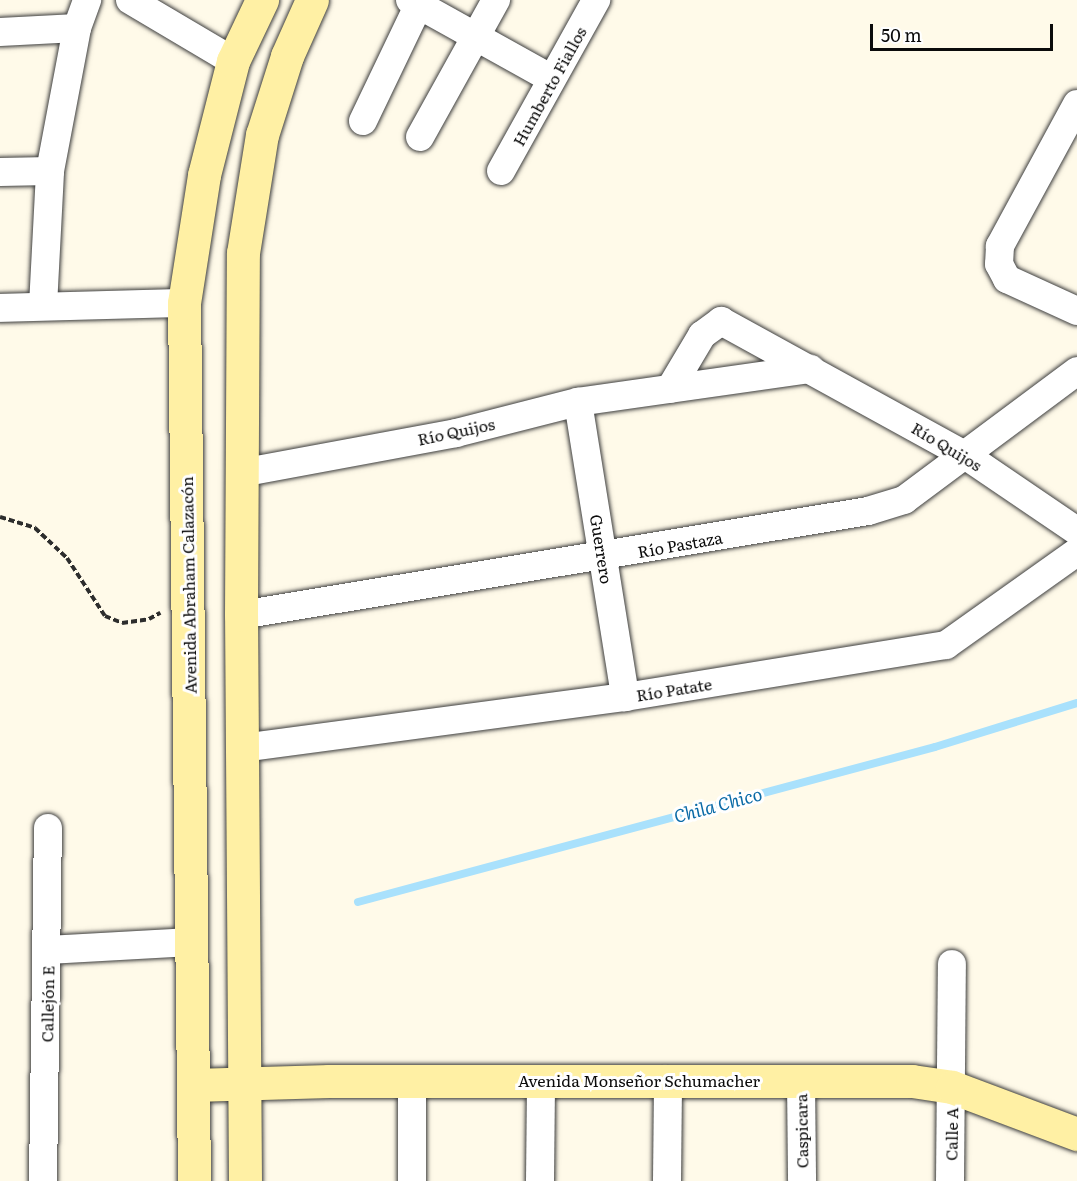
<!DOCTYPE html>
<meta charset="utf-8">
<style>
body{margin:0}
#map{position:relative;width:1077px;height:1181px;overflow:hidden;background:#fffae9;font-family:Literata,serif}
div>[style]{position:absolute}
.stream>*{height:8px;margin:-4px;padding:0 4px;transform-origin:4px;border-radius:4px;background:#a9e1fc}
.path>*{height:4px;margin-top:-2px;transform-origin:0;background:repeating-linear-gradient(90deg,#2d2d2d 0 6px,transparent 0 9px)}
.roads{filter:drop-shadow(0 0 2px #3e3e3e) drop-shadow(0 0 2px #3e3e3e)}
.street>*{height:28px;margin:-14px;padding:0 14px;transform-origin:14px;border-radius:14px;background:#fff}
.secondary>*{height:33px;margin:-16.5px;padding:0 16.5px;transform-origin:16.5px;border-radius:16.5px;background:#fff0a4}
span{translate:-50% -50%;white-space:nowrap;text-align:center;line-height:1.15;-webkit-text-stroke:6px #fff;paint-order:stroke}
.street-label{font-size:16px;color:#0b0b0b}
.water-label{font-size:18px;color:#0b6ba7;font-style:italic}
.scale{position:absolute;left:870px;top:24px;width:183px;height:27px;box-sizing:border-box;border:3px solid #0b0b0b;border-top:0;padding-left:8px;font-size:18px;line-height:21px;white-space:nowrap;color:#0b0b0b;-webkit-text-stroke:4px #fff;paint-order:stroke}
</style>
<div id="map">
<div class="stream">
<div style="left:358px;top:902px;width:597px;rotate:-15.04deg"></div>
<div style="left:935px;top:747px;width:149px;rotate:-17.2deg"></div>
</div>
<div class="path">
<div style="left:0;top:517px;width:37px;rotate:17deg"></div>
<div style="left:35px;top:528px;width:44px;rotate:43.2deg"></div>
<div style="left:67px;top:558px;width:69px;rotate:56.8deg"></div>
<div style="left:105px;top:616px;width:18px;rotate:22deg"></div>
<div style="left:122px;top:623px;width:27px;rotate:-8deg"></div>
<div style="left:149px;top:619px;width:13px;rotate:-29deg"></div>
</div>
<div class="roads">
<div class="street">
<div style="left:130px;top:0;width:120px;rotate:30.6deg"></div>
<div style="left:410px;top:0;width:162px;rotate:29.1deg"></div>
<div style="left:0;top:32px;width:77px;rotate:-3deg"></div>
<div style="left:1077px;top:104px;width:162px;rotate:118.5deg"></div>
<div style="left:1000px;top:246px;width:18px;rotate:93deg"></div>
<div style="left:999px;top:264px;width:17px;rotate:62deg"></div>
<div style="left:1007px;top:279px;width:77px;rotate:24.6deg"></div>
<div style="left:363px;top:121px;width:134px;rotate:-64.4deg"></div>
<div style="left:420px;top:137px;width:157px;rotate:-61deg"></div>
<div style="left:501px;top:171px;width:196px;rotate:-60.9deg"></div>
<div style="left:0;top:172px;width:50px;rotate:-1.1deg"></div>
<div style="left:43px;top:306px;width:135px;rotate:-87deg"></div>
<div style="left:50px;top:171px;width:146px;rotate:-79.3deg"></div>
<div style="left:77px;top:28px;width:30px;rotate:-70deg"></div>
<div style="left:0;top:308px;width:184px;rotate:-1.6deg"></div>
<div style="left:670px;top:389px;width:63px;rotate:-59.3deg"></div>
<div style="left:702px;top:335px;width:24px;rotate:-36deg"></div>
<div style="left:721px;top:321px;width:278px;rotate:28.8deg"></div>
<div style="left:965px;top:455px;width:135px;rotate:34.2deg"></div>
<div style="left:578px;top:402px;width:299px;rotate:80.9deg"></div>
<div style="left:241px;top:473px;width:219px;rotate:-10.5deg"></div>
<div style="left:456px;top:433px;width:126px;rotate:-14.3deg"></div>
<div style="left:578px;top:402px;width:235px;rotate:-8.1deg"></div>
<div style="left:241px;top:615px;width:636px;rotate:-9.42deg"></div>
<div style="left:868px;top:511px;width:38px;rotate:-17deg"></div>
<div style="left:904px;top:500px;width:216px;rotate:-36.7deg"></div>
<div style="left:242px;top:748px;width:386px;rotate:-7.6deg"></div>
<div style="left:625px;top:697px;width:325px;rotate:-9.2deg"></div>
<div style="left:946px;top:645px;width:161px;rotate:-35.4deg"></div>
<div style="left:48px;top:950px;width:143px;rotate:-3.2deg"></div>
<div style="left:801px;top:1080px;width:101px;rotate:89.4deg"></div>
<div style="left:43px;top:1181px;width:353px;rotate:-89.2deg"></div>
<div style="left:412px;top:1181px;width:99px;rotate:-90deg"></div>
<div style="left:540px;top:1181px;width:101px;rotate:-89.4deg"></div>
<div style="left:667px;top:1181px;width:102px;rotate:-89.4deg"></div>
<div style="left:950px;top:1181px;width:217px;rotate:-89.5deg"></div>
</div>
<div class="secondary">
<div style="left:193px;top:1085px;width:136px;rotate:-1.7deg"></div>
<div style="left:329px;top:1081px;width:583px"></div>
<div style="left:912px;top:1081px;width:40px;rotate:8.5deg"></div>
<div style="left:952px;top:1087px;width:134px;rotate:20.6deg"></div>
<div style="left:194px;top:1181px;width:878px;rotate:-90.65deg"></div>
<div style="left:184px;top:303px;width:130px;rotate:-81.1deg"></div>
<div style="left:204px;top:175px;width:118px;rotate:-75.7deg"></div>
<div style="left:233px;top:61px;width:68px;rotate:-64.6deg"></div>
<div style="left:245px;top:1181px;width:566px;rotate:-90.4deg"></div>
<div style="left:241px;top:615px;width:362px;rotate:-89.7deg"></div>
<div style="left:243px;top:253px;width:120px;rotate:-80.9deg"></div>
<div style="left:262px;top:135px;width:83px;rotate:-72.4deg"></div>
<div style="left:287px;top:56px;width:61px;rotate:-65.9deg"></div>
</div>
</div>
<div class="street-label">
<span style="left:549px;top:86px;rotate:-61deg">Humberto Fiallos</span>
<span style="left:456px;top:431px;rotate:-12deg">Río Quijos</span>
<span style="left:947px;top:446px;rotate:31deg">Río Quijos</span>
<span style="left:680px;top:544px;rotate:-10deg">Río Pastaza</span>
<span style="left:602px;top:549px;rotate:81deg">Guerrero</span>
<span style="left:188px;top:585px;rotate:-91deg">Avenida Abraham Calazacón</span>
<span style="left:674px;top:689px;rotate:-9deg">Río Patate</span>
<span style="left:47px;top:1004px;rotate:-89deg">Callejón E</span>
<span style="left:639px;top:1080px">Avenida Monseñor Schumacher</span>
<span style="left:801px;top:1131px;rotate:-91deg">Caspicara</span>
<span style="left:951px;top:1134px;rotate:-89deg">Calle A</span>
</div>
<div class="water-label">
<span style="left:718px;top:805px;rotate:-15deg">Chila Chico</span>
</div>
<div class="scale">50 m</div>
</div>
